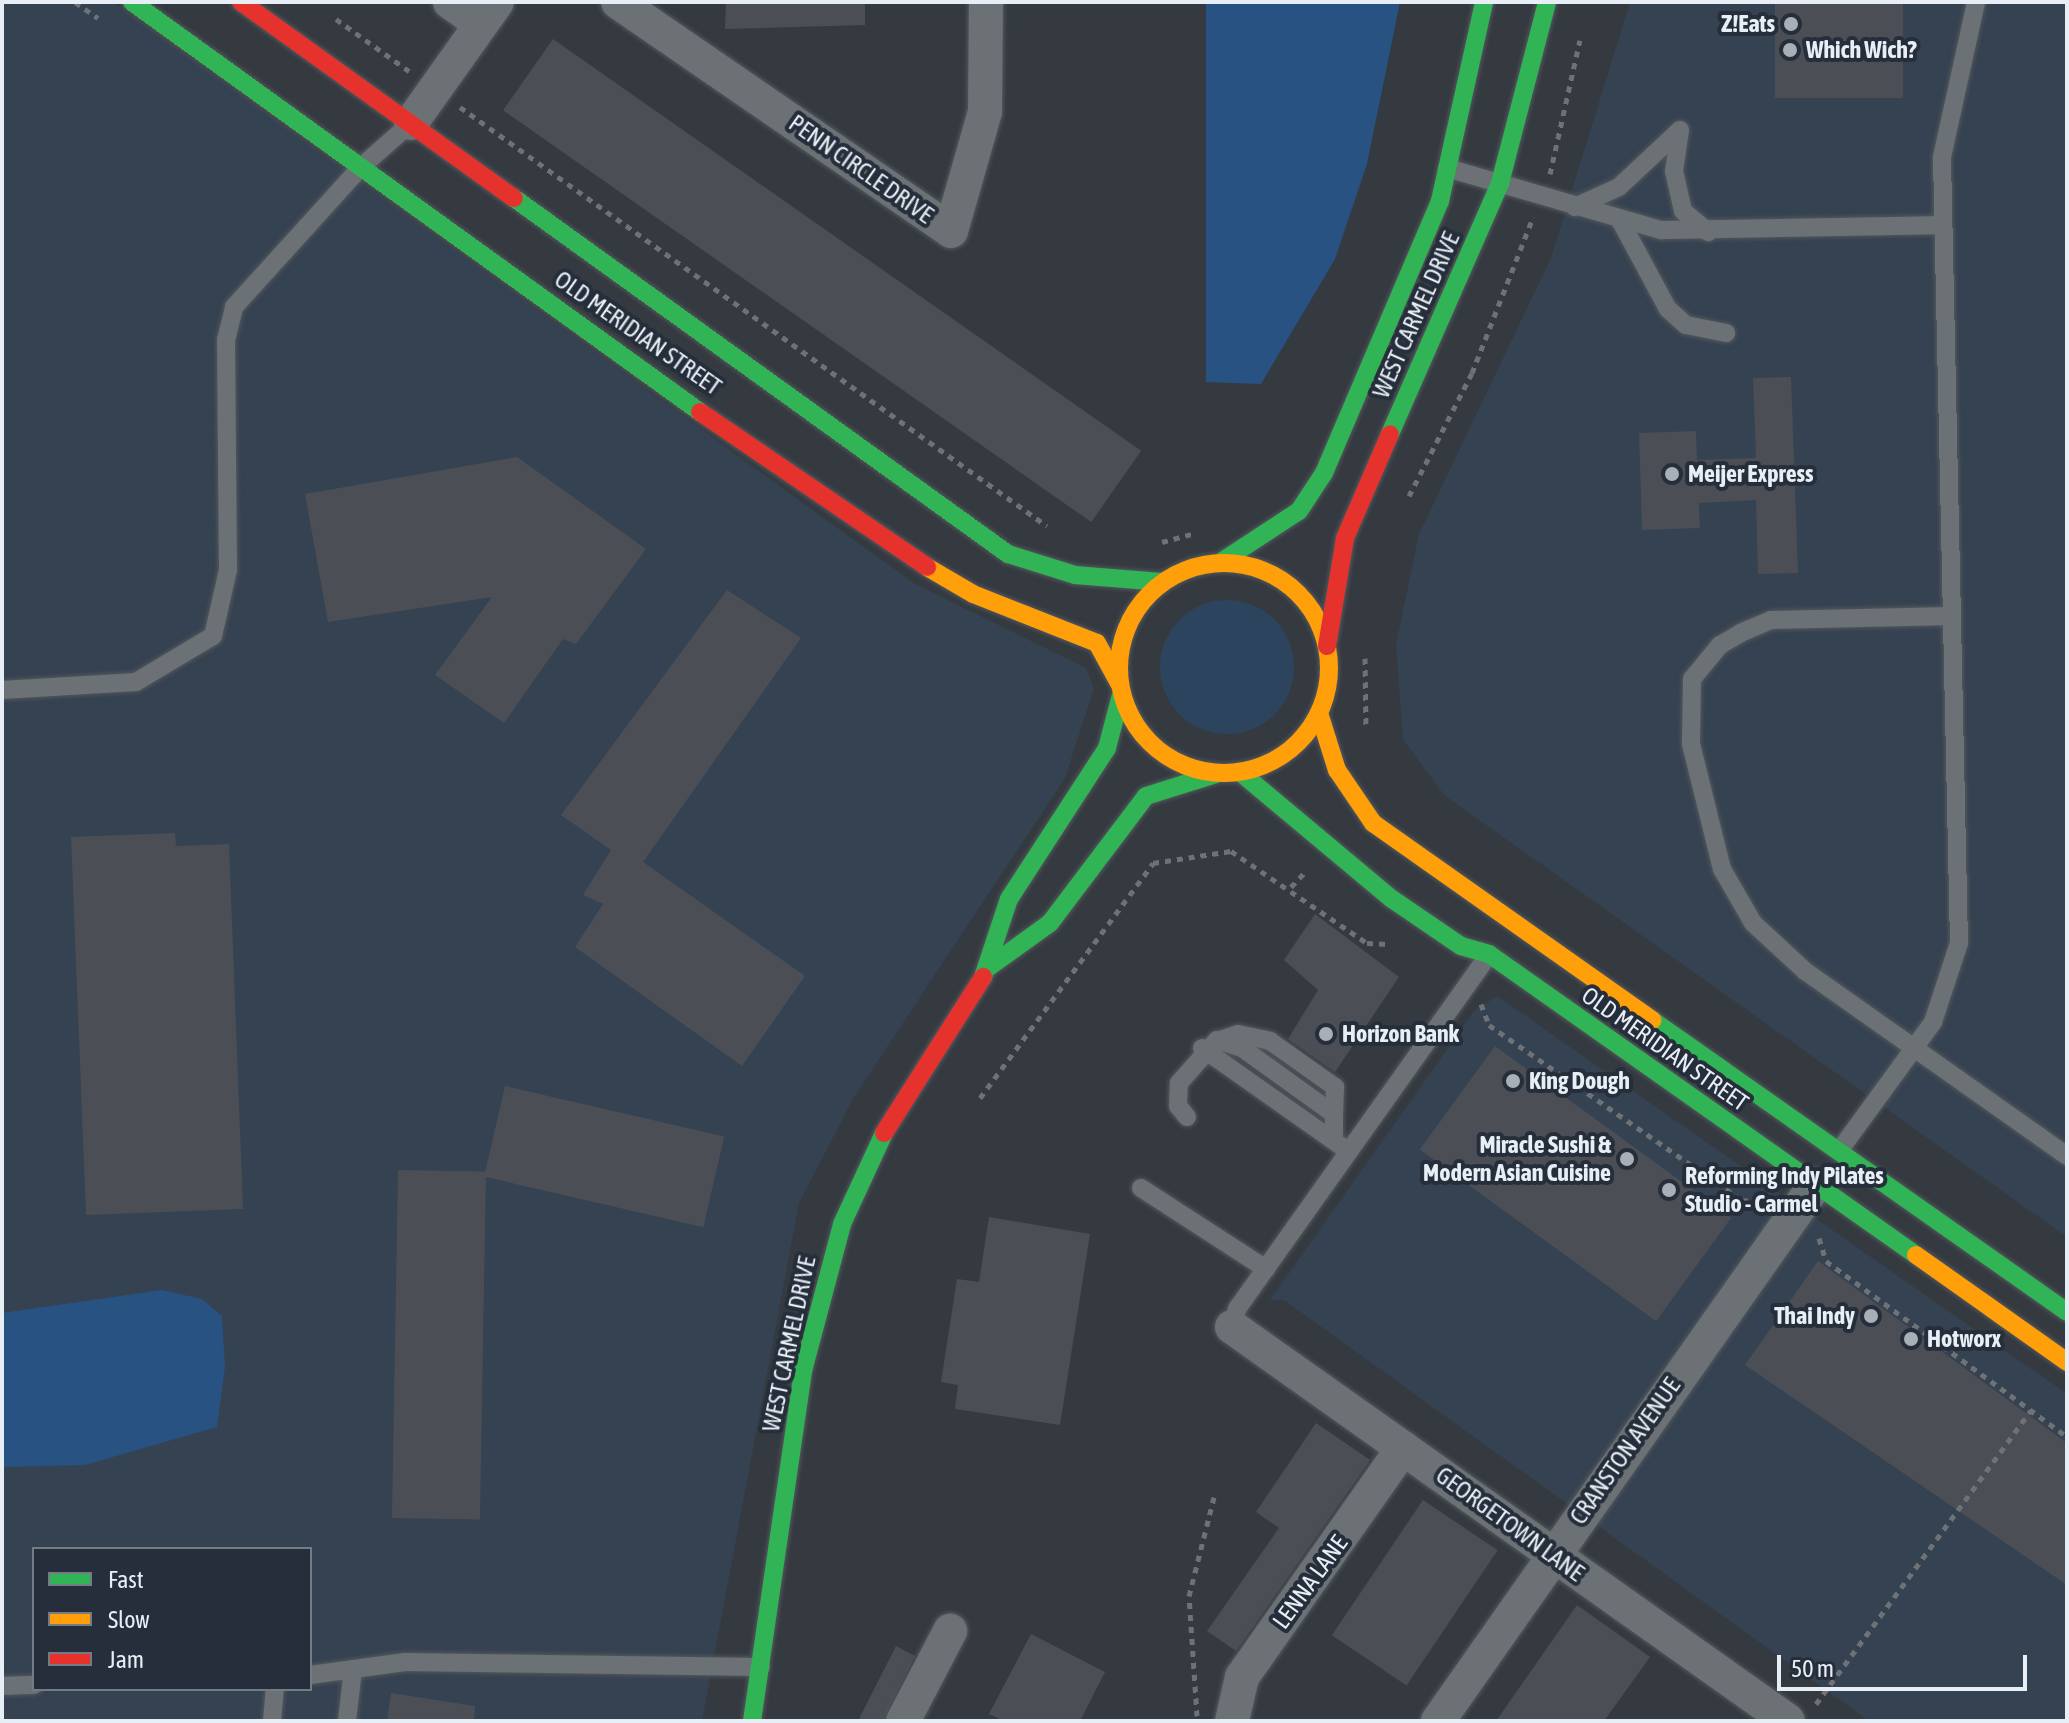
<!DOCTYPE html>
<style>
body{margin:0}
#map{position:relative;width:2069px;height:1723px;overflow:hidden;background:#343a40;font-family:"Asap Condensed",sans-serif}
div>[style]{position:absolute}
.built>*{inset:0;background:#354251}
.green>*{inset:0;background:#2d445f}
.round{border-radius:50%}
.water>*{inset:0;background:#285281}
.building>*{inset:0;background:#4b4f55;transform-origin:0 0}
.path>*{height:5px;margin-top:-2.5px;transform-origin:0;background:repeating-linear-gradient(90deg,#6e7277 0 6px,transparent 0 12px)}
.roads{filter:drop-shadow(0 0 2px #52575c) drop-shadow(0 0 2px #52575c)}
.lane>*{height:18px;margin:-9px;padding:0 9px;transform-origin:9px;border-radius:9px;background:#6c7176}
.street>*{height:34px;margin:-17px;padding:0 17px;transform-origin:17px;border-radius:17px;background:#6c7176}
.fast>*{height:18px;margin:-9px;padding:0 9px;transform-origin:9px;border-radius:9px;background:#30b455}
.slow>*{height:18px;margin:-9px;padding:0 9px;transform-origin:9px;border-radius:9px;background:#ff9f0a}
.slow>.ring{margin:-9px;padding:0;box-sizing:content-box;background:none;border:18px solid #ff9f0a;border-radius:50%}
.jam>*{height:18px;margin:-9px;padding:0 9px;transform-origin:9px;border-radius:9px;background:#e5322d}
.dots>*{width:22px;height:22px;translate:-50% -50%;box-sizing:border-box;border:4px solid #252e3a;border-radius:50%}
span{translate:-50% -50%;white-space:nowrap;text-align:center;line-height:1.15;-webkit-text-stroke:8px #252e3a;paint-order:stroke}
.poi-label{font-size:24px;color:#e8eef6;font-weight:700}
.right{translate:-100% -50%;text-align:right}
.left{translate:0 -50%;text-align:left}
.street-label{font-size:24px;color:#e8eef6}
.frame{position:absolute;inset:0;border:4px solid #e8eef6;pointer-events:none}
.legend{position:absolute;left:32px;top:1547px;width:280px;height:144px;box-sizing:border-box;background:#252e3a;border:2px solid #737b85;margin:0;padding:10px 14px;list-style:none;font-size:24px;color:#e8eef6}
.legend li{display:flex;align-items:center;gap:16px;height:40px}
.legend b{width:40px;border:2px solid #737b85}
.scale{position:absolute;left:1777px;top:1655px;width:250px;height:36px;box-sizing:border-box;border:4px solid #e8eef6;border-top:0;padding-left:10px;font-size:24px;line-height:28px;white-space:nowrap;color:#e8eef6;-webkit-text-stroke:6px #252e3a;paint-order:stroke}
</style>
<div id="map">
<div class="built">
<div style="clip-path:polygon(evenodd,2px 2px,113px 2px,912px 582px,1086px 668px,1094px 689px,1065px 778px,854px 1097px,799px 1203px,702px 1721px,2px 1721px,2px 2px,34px 1549px,310px 1549px,310px 1689px,34px 1689px,34px 1549px)"></div>
<div style="clip-path:polygon(1630px 2px,2067px 2px,2067px 1237px,1444px 795px,1403px 739px,1396px 644px,1419px 534px,1551px 258px)"></div>
<div style="clip-path:polygon(1497px 996px,2067px 1394px,2067px 1721px,1869px 1721px,1284px 1300px,1270px 1300px,1475px 1010px)"></div>
</div>
<div class="green">
<div class="round" style="left:1160px;top:600px;width:134px;height:134px"></div>
</div>
<div class="water">
<div style="clip-path:polygon(1206px 2px,1400px 2px,1367px 164px,1335px 259px,1261px 384px,1206px 382px)"></div>
<div style="clip-path:polygon(162px 1290px,202px 1299px,222px 1316px,225px 1367px,217px 1427px,85px 1465px,2px 1467px,2px 1313px)"></div>
</div>
<div class="building">
<div style="clip-path:polygon(726px 2px,865px 2px,865px 25px,725px 29px)"></div>
<div style="left:1775px;top:2px;width:128px;height:96px"></div>
<div style="left:553px;top:39px;width:718px;height:87px;rotate:35deg"></div>
<div style="clip-path:polygon(1791px 377px,1798px 573px,1758px 574px,1756px 500px,1699px 503px,1700px 528px,1642px 530px,1639px 433px,1696px 431px,1697px 460px,1756px 458px,1753px 378px)"></div>
<div style="clip-path:polygon(517px 457px,646px 549px,576px 644px,563px 639px,504px 723px,435px 675px,492px 597px,328px 622px,305px 494px)"></div>
<div style="clip-path:polygon(727px 590px,801px 638px,643px 862px,805px 976px,742px 1066px,575px 947px,603px 904px,583px 895px,611px 850px,561px 815px)"></div>
<div style="clip-path:polygon(175px 833px,176px 846px,229px 844px,243px 1209px,86px 1215px,71px 837px)"></div>
<div style="clip-path:polygon(1315px 914px,1399px 977px,1335px 1072px,1288px 1039px,1318px 990px,1284px 960px)"></div>
<div style="left:1495px;top:1046px;width:292px;height:128px;rotate:36deg"></div>
<div style="left:505px;top:1086px;width:225px;height:93px;rotate:13deg"></div>
<div style="left:398px;top:1170px;width:88px;height:348px;rotate:1deg"></div>
<div style="clip-path:polygon(989px 1217px,1090px 1234px,1060px 1425px,955px 1409px,958px 1385px,941px 1382px,957px 1279px,979px 1282px)"></div>
<div style="clip-path:polygon(1818px 1261px,2067px 1443px,2067px 1585px,1745px 1365px)"></div>
<div style="clip-path:polygon(1316px 1423px,1370px 1460px,1236px 1651px,1207px 1631px,1279px 1528px,1256px 1512px)"></div>
<div style="left:1423px;top:1500px;width:90px;height:163px;rotate:34deg"></div>
<div style="clip-path:polygon(1577px 1605px,1650px 1657px,1604px 1721px,1496px 1721px)"></div>
<div style="clip-path:polygon(1031px 1634px,1105px 1672px,1080px 1721px,1004px 1721px,989px 1714px)"></div>
<div style="clip-path:polygon(896px 1646px,915px 1656px,883px 1721px,858px 1721px)"></div>
<div style="clip-path:polygon(391px 1693px,475px 1706px,474px 1721px,387px 1721px)"></div>
</div>
<div class="path">
<div style="left:75px;top:2px;width:28px;rotate:35deg"></div>
<div style="left:336px;top:19px;width:90px;rotate:35.5deg"></div>
<div style="left:460px;top:107px;width:721px;rotate:35.52deg"></div>
<div style="left:1550px;top:174px;width:137px;rotate:-77.4deg"></div>
<div style="left:1409px;top:496px;width:138px;rotate:-62.9deg"></div>
<div style="left:1472px;top:373px;width:168px;rotate:-68.6deg"></div>
<div style="left:1162px;top:542px;width:34px;rotate:-15deg"></div>
<div style="left:1365px;top:658px;width:70px;rotate:89.2deg"></div>
<div style="left:1291px;top:887px;width:19px;rotate:-47deg"></div>
<div style="left:1481px;top:1004px;width:22px;rotate:69deg"></div>
<div style="left:1489px;top:1025px;width:308px;rotate:34.7deg"></div>
<div style="left:1742px;top:1200px;width:22px;rotate:8deg"></div>
<div style="left:980px;top:1098px;width:292px;rotate:-53.6deg"></div>
<div style="left:1153px;top:863px;width:79px;rotate:-8.7deg"></div>
<div style="left:1231px;top:851px;width:164px;rotate:34.1deg"></div>
<div style="left:1367px;top:943px;width:21px;rotate:3deg"></div>
<div style="left:1819px;top:1238px;width:24px;rotate:73deg"></div>
<div style="left:1826px;top:1261px;width:298px;rotate:36.1deg"></div>
<div style="left:1816px;top:1704px;width:364px;rotate:-53.8deg"></div>
<div style="left:1197px;top:1716px;width:120px;rotate:-93.8deg"></div>
<div style="left:1189px;top:1596px;width:102px;rotate:-75.8deg"></div>
</div>
<div class="roads">
<div class="lane">
<div style="left:1680px;top:130px;width:41px;rotate:98.3deg"></div>
<div style="left:1674px;top:171px;width:41px;rotate:77.3deg"></div>
<div style="left:1683px;top:211px;width:33px;rotate:40deg"></div>
<div style="left:1447px;top:168px;width:223px;rotate:16.2deg"></div>
<div style="left:1661px;top:230px;width:280px;rotate:-1deg"></div>
<div style="left:1575px;top:207px;width:48px;rotate:-24.4deg"></div>
<div style="left:1619px;top:187px;width:83px;rotate:-43.1deg"></div>
<div style="left:1620px;top:220px;width:101px;rotate:61.7deg"></div>
<div style="left:1668px;top:309px;width:24px;rotate:42deg"></div>
<div style="left:1686px;top:325px;width:41px;rotate:11.3deg"></div>
<div style="left:1951px;top:616px;width:180px;rotate:178.7deg"></div>
<div style="left:1771px;top:620px;width:33px;rotate:157deg"></div>
<div style="left:1741px;top:633px;width:24px;rotate:150deg"></div>
<div style="left:1720px;top:645px;width:44px;rotate:129.5deg"></div>
<div style="left:1692px;top:679px;width:65px;rotate:90.9deg"></div>
<div style="left:1691px;top:744px;width:129px;rotate:76.1deg"></div>
<div style="left:1722px;top:869px;width:62px;rotate:60.1deg"></div>
<div style="left:1753px;top:923px;width:71px;rotate:42.7deg"></div>
<div style="left:1805px;top:971px;width:321px;rotate:35.2deg"></div>
<div style="left:2px;top:690px;width:134px;rotate:-3.4deg"></div>
<div style="left:136px;top:682px;width:90px;rotate:-30.9deg"></div>
<div style="left:213px;top:636px;width:68px;rotate:-77.2deg"></div>
<div style="left:228px;top:570px;width:230px;rotate:-90.5deg"></div>
<div style="left:226px;top:340px;width:34px;rotate:-76deg"></div>
<div style="left:234px;top:307px;width:189px;rotate:-47.8deg"></div>
<div style="left:361px;top:167px;width:67px;rotate:-41.3deg"></div>
<div style="left:1220px;top:1040px;width:19px;rotate:-18deg"></div>
<div style="left:1238px;top:1034px;width:33px;rotate:12deg"></div>
<div style="left:1270px;top:1041px;width:80px;rotate:35.3deg"></div>
<div style="left:1335px;top:1087px;width:27px;rotate:92deg"></div>
<div style="left:1202px;top:1048px;width:170px;rotate:35.2deg"></div>
<div style="left:1187px;top:1117px;width:14px;rotate:-129deg"></div>
<div style="left:1178px;top:1106px;width:23px;rotate:-88deg"></div>
<div style="left:1179px;top:1083px;width:57px;rotate:-48.5deg"></div>
<div style="left:1217px;top:1040px;width:26px;rotate:18deg"></div>
<div style="left:1242px;top:1048px;width:113px;rotate:35.7deg"></div>
<div style="left:1334px;top:1114px;width:27px;rotate:90deg"></div>
<div style="left:1839px;top:1151px;width:160px;rotate:-53.9deg"></div>
<div style="left:1933px;top:1022px;width:83px;rotate:-71.8deg"></div>
<div style="left:1959px;top:943px;width:786px;rotate:-91.24deg"></div>
<div style="left:1942px;top:157px;width:159px;rotate:-77.6deg"></div>
<div style="left:1141px;top:1188px;width:149px;rotate:32.9deg"></div>
<div style="left:1232px;top:1327px;width:19px;rotate:-74deg"></div>
<div style="left:1237px;top:1309px;width:435px;rotate:-54.6deg"></div>
<div style="left:310px;top:1675px;width:96px;rotate:-7.8deg"></div>
<div style="left:405px;top:1662px;width:356px;rotate:0.8deg"></div>
<div style="left:2px;top:1686px;width:32px;rotate:-2deg"></div>
<div style="left:272px;top:1721px;width:32px;rotate:-85deg"></div>
<div style="left:347px;top:1721px;width:52px;rotate:-83.4deg"></div>
</div>
<div class="street">
<div style="left:450px;top:2px;width:38px;rotate:35deg"></div>
<div style="left:618px;top:2px;width:404px;rotate:34.5deg"></div>
<div style="left:951px;top:231px;width:124px;rotate:-74.1deg"></div>
<div style="left:985px;top:112px;width:110px;rotate:-89.5deg"></div>
<div style="left:411px;top:123px;width:148px;rotate:-54.6deg"></div>
<div style="left:1232px;top:1327px;width:681px;rotate:35.32deg"></div>
<div style="left:903px;top:1721px;width:102px;rotate:-62.4deg"></div>
<div style="left:1232px;top:1721px;width:45px;rotate:-77.2deg"></div>
<div style="left:1242px;top:1677px;width:280px;rotate:-54.9deg"></div>
<div style="left:1438px;top:1721px;width:655px;rotate:-54.88deg"></div>
</div>
<div class="fast">
<div style="left:132px;top:2px;width:701px;rotate:35.82deg"></div>
<div style="left:514px;top:198px;width:609px;rotate:35.78deg"></div>
<div style="left:1008px;top:554px;width:70px;rotate:17.4deg"></div>
<div style="left:1075px;top:575px;width:87px;rotate:4.6deg"></div>
<div style="left:1390px;top:434px;width:274px;rotate:-66.3deg"></div>
<div style="left:1500px;top:183px;width:187px;rotate:-75.4deg"></div>
<div style="left:1221px;top:562px;width:93px;rotate:-33.2deg"></div>
<div style="left:1299px;top:511px;width:45px;rotate:-56.7deg"></div>
<div style="left:1324px;top:473px;width:296px;rotate:-66.9deg"></div>
<div style="left:1440px;top:201px;width:204px;rotate:-77.5deg"></div>
<div style="left:1240px;top:772px;width:198px;rotate:39.9deg"></div>
<div style="left:1392px;top:899px;width:83px;rotate:34.3deg"></div>
<div style="left:1461px;top:946px;width:29px;rotate:16deg"></div>
<div style="left:1489px;top:954px;width:522px;rotate:35.18deg"></div>
<div style="left:989px;top:967px;width:75px;rotate:-35.8deg"></div>
<div style="left:1050px;top:923px;width:159px;rotate:-52.9deg"></div>
<div style="left:1146px;top:796px;width:73px;rotate:-17.4deg"></div>
<div style="left:983px;top:977px;width:82px;rotate:-71.6deg"></div>
<div style="left:1009px;top:899px;width:180px;rotate:-57deg"></div>
<div style="left:1107px;top:748px;width:55px;rotate:-75.2deg"></div>
<div style="left:1652px;top:1020px;width:507px;rotate:35.13deg"></div>
<div style="left:752px;top:1721px;width:354px;rotate:-81.7deg"></div>
<div style="left:803px;top:1371px;width:152px;rotate:-75.1deg"></div>
<div style="left:842px;top:1224px;width:100px;rotate:-65.2deg"></div>
</div>
<div class="slow">
<div class="ring" style="left:1119px;top:563px;width:192px;height:192px"></div>
<div style="left:927px;top:567px;width:53px;rotate:30.4deg"></div>
<div style="left:973px;top:594px;width:133px;rotate:21.6deg"></div>
<div style="left:1097px;top:643px;width:46px;rotate:61.2deg"></div>
<div style="left:1319px;top:713px;width:60px;rotate:72.5deg"></div>
<div style="left:1337px;top:770px;width:64px;rotate:55.8deg"></div>
<div style="left:1373px;top:823px;width:342px;rotate:35.2deg"></div>
<div style="left:1916px;top:1255px;width:185px;rotate:35.3deg"></div>
</div>
<div class="jam">
<div style="left:241px;top:2px;width:336px;rotate:35.7deg"></div>
<div style="left:700px;top:412px;width:275px;rotate:34.3deg"></div>
<div style="left:1327px;top:646px;width:109px;rotate:-80.5deg"></div>
<div style="left:1345px;top:538px;width:113px;rotate:-66.6deg"></div>
<div style="left:884px;top:1133px;width:185px;rotate:-57.6deg"></div>
</div>
</div>
<div class="dots">
<div style="left:1791px;top:24px;background:#a9afb6"></div>
<div style="left:1790px;top:50px;background:#a9afb6"></div>
<div style="left:1672px;top:474px;background:#a9afb6"></div>
<div style="left:1326px;top:1034px;background:#a9afb6"></div>
<div style="left:1513px;top:1081px;background:#a9afb6"></div>
<div style="left:1627px;top:1159px;background:#a9afb6"></div>
<div style="left:1669px;top:1190px;background:#a9afb6"></div>
<div style="left:1871px;top:1316px;background:#a9afb6"></div>
<div style="left:1911px;top:1339px;background:#a9afb6"></div>
</div>
<div class="poi-label">
<span class="right" style="left:1775px;top:24px">Z!Eats</span>
<span class="left" style="left:1806px;top:50px">Which Wich?</span>
<span class="left" style="left:1688px;top:474px">Meijer Express</span>
<span class="left" style="left:1342px;top:1034px">Horizon Bank</span>
<span class="left" style="left:1529px;top:1081px">King Dough</span>
<span class="right" style="left:1611px;top:1159px">Miracle Sushi &amp;<br>Modern Asian Cuisine</span>
<span class="left" style="left:1685px;top:1190px">Reforming Indy Pilates<br>Studio - Carmel</span>
<span class="right" style="left:1855px;top:1316px">Thai Indy</span>
<span class="left" style="left:1927px;top:1339px">Hotworx</span>
</div>
<div class="street-label">
<span style="left:861px;top:169px;rotate:35deg">PENN CIRCLE DRIVE</span>
<span style="left:1416px;top:315px;rotate:-66deg">WEST CARMEL DRIVE</span>
<span style="left:638px;top:333px;rotate:35deg">OLD MERIDIAN STREET</span>
<span style="left:1665px;top:1049px;rotate:35deg">OLD MERIDIAN STREET</span>
<span style="left:789px;top:1344px;rotate:-78deg">WEST CARMEL DRIVE</span>
<span style="left:1625px;top:1451px;rotate:-55deg">CRANSTON AVENUE</span>
<span style="left:1510px;top:1524px;rotate:36deg">GEORGETOWN LANE</span>
<span style="left:1310px;top:1582px;rotate:-54deg">LENNA LANE</span>
</div>
<div class="frame"></div>
<ul class="legend">
<li><b style="height:10px;background:#30b455"></b>Fast</li>
<li><b style="height:10px;background:#ff9f0a"></b>Slow</li>
<li><b style="height:10px;background:#e5322d"></b>Jam</li>
</ul>
<div class="scale">50 m</div>
</div>
